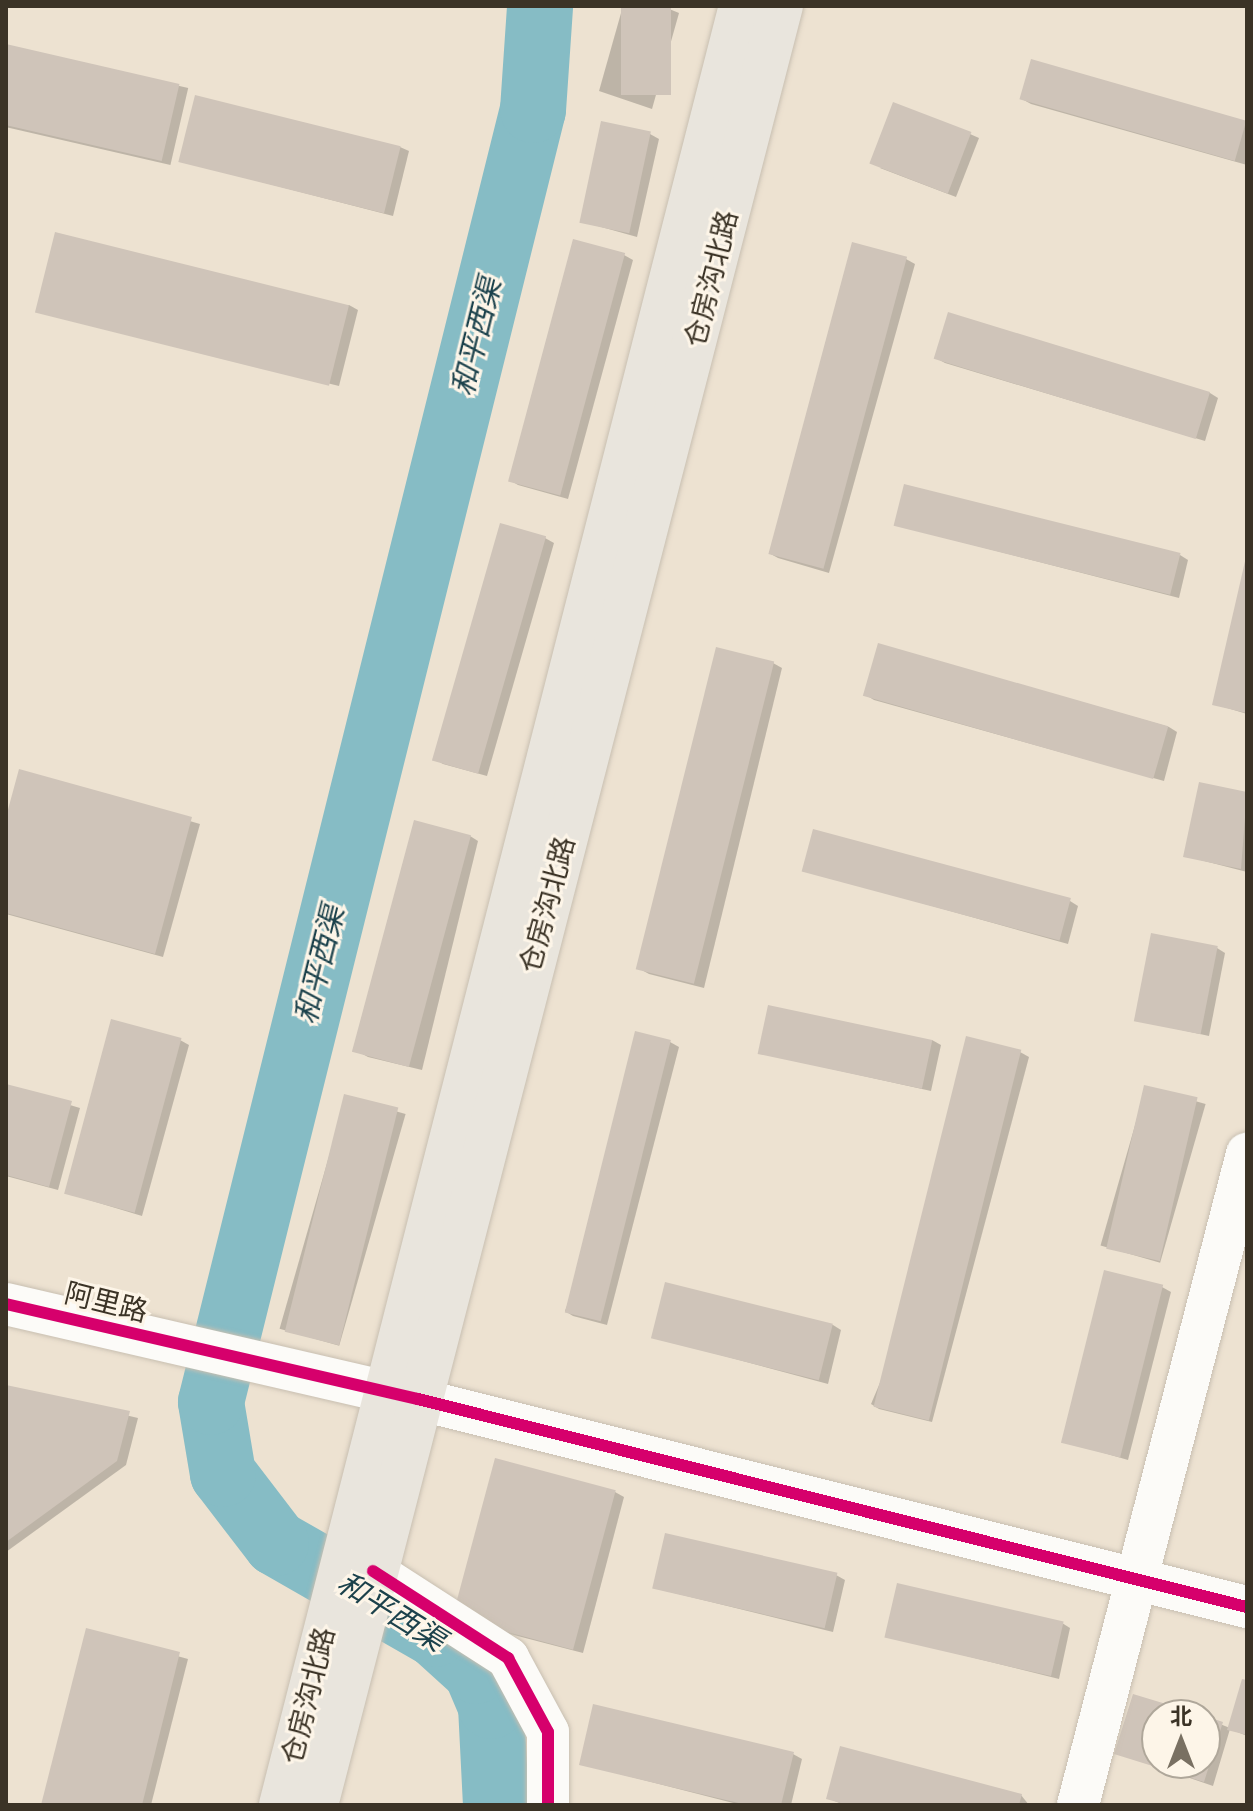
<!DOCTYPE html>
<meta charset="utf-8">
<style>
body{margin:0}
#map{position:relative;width:1253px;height:1811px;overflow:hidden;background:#ede2d1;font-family:"Libre Baskerville","Noto Sans SC",serif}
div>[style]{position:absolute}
.shadow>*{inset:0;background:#0003;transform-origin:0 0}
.river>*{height:66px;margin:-33px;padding:0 33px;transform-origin:33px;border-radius:33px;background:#86bcc5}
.building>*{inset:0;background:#cfc4b9;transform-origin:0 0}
.roads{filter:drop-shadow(0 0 2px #c8bfb1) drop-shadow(0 0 2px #c8bfb1)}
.street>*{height:42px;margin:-21px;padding:0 21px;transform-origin:21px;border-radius:21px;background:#fcfbf8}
.primary>*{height:44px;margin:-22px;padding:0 22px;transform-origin:22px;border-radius:22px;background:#e9e5dd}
.cycleway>*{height:12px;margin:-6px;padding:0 6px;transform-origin:6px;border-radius:6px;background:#d6006c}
span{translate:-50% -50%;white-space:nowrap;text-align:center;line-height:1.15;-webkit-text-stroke:6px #fdf5e8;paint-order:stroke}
.street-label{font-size:28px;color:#3b3326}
.water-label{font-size:30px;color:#1c424c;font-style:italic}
.frame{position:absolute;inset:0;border:8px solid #3b3326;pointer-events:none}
.north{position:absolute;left:1141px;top:1699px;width:80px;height:80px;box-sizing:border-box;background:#fdf5e8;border:2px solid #afa79a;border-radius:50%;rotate:0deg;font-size:22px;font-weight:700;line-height:32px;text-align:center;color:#3b3326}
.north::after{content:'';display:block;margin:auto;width:28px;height:36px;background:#797062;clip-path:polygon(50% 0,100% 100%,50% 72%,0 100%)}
</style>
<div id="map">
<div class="shadow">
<div style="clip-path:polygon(623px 6px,662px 6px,679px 13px,652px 109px,599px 91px)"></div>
<div style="left:6px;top:46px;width:187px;height:79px;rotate:13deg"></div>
<div style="clip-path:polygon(1022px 99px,1247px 122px,1247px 165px,1031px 104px)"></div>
<div style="clip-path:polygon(650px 134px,659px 139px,637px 237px,580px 221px)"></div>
<div style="clip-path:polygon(970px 134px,979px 138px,956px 197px,880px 168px)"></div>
<div style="clip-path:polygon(400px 147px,409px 151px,393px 216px,180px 161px)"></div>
<div style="clip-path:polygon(624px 255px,633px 260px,568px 499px,518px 485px,510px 480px)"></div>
<div style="clip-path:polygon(906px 259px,915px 264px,829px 573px,778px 558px,769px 553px)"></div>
<div style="clip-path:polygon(349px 305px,358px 310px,339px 386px,38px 312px)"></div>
<div style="clip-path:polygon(949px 315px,1210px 393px,1218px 398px,1205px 441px,945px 363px,936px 358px)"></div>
<div style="clip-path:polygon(896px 525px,1180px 555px,1188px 560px,1179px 598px)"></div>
<div style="clip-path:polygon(545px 538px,554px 543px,487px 776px,443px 764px,435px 759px)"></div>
<div style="clip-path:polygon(1247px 561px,1247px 714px,1214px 704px)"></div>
<div style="clip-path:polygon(880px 645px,1169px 727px,1177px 732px,1164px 781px,874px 700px,866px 695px)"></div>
<div style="clip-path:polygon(773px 663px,782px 668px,704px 988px,649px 974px,640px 969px)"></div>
<div style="clip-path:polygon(21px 772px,200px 824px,163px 957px,6px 914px,6px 825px)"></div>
<div style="clip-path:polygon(1200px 785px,1247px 794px,1247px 872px,1185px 856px)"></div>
<div style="clip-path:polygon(470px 836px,478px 841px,422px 1070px,368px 1057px,359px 1052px)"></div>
<div style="clip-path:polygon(804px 870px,1070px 901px,1078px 906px,1068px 944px)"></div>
<div style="clip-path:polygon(1217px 948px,1225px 953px,1209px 1036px,1136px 1020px)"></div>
<div style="clip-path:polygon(180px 1040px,189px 1045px,142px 1216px,66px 1193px)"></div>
<div style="clip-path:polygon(932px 1040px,941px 1045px,931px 1091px,760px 1053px)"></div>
<div style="clip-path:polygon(670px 1042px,679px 1047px,607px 1325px,573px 1316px,565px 1311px)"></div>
<div style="clip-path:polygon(1020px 1052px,1029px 1057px,932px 1422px,879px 1409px,871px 1404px)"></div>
<div style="clip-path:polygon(6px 1086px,80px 1108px,58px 1190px,6px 1176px)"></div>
<div style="left:1146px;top:1087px;width:62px;height:165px;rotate:16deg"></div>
<div style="left:346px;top:1097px;width:62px;height:241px;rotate:16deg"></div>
<div style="clip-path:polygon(1162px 1287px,1171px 1292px,1128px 1460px,1063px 1441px)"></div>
<div style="clip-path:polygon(833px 1325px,841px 1330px,828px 1384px,654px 1337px)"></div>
<div style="clip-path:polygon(6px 1387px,138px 1418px,126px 1465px,6px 1552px)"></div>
<div style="clip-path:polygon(615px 1492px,624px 1497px,583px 1653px,464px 1622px)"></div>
<div style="clip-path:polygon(836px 1575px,845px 1580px,833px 1632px,654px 1588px)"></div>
<div style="clip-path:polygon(1062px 1623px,1070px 1628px,1059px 1679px,886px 1636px)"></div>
<div style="clip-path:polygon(87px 1631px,188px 1659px,151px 1805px,43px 1805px)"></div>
<div style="clip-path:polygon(1247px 1682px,1247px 1736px,1230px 1729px,1213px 1786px,1117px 1753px,1135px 1696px,1195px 1715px,1157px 1715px,1157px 1763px,1205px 1763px,1205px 1718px,1230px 1728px)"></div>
<div style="clip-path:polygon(793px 1754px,802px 1759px,791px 1805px,741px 1805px,581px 1764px)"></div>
<div style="clip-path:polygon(1021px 1795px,1029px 1805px,844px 1805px,828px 1798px)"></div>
</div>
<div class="river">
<div style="left:496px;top:1805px;width:99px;rotate:-92.9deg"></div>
<div style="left:491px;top:1706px;width:38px;rotate:-113deg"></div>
<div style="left:476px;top:1671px;width:55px;rotate:-137.9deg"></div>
<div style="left:435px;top:1634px;width:183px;rotate:-150.2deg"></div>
<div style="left:276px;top:1543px;width:87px;rotate:-127.5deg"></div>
<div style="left:223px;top:1474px;width:73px;rotate:-99.5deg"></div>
<div style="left:211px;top:1402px;width:1332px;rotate:-76.01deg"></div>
<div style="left:533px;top:110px;width:104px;rotate:-86.1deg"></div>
</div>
<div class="building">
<div style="left:621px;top:6px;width:50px;height:89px"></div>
<div style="left:6px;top:44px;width:178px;height:79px;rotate:13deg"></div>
<div style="left:1031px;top:59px;width:224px;height:42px;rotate:16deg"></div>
<div style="left:195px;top:95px;width:212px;height:69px;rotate:14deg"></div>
<div style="left:893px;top:102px;width:84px;height:66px;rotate:21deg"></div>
<div style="left:601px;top:121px;width:51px;height:104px;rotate:12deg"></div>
<div style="left:55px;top:232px;width:303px;height:83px;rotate:14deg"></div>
<div style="left:573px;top:239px;width:54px;height:251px;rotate:15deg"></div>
<div style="left:852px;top:242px;width:57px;height:323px;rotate:15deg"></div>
<div style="left:948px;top:312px;width:274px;height:49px;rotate:17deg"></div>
<div style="left:904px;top:484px;width:285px;height:43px;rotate:14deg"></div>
<div style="left:500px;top:523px;width:48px;height:247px;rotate:16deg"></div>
<div style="clip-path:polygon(1246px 557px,1247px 557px,1247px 713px,1212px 705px)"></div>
<div style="left:878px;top:643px;width:302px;height:55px;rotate:16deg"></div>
<div style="left:716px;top:647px;width:60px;height:332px;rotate:14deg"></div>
<div style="clip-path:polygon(19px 769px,192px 817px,155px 954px,6px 913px,6px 817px)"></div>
<div style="clip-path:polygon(1199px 782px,1247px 792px,1241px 869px,1183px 857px)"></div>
<div style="left:414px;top:820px;width:59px;height:240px;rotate:15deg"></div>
<div style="left:813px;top:829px;width:267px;height:44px;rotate:15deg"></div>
<div style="left:1151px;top:933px;width:68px;height:90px;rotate:11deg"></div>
<div style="left:768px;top:1005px;width:168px;height:50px;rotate:12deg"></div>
<div style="left:111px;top:1019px;width:73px;height:181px;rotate:15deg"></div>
<div style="left:635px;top:1031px;width:37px;height:290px;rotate:14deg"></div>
<div style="left:966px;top:1036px;width:57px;height:382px;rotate:14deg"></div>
<div style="clip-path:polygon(6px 1084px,72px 1101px,49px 1187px,6px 1175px)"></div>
<div style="left:1144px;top:1085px;width:55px;height:168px;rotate:13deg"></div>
<div style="left:344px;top:1094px;width:56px;height:245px;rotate:14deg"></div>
<div style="left:1104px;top:1270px;width:61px;height:178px;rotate:14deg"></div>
<div style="left:665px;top:1282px;width:173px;height:58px;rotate:14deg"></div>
<div style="clip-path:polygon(6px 1385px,130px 1411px,117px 1461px,6px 1542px)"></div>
<div style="left:495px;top:1458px;width:125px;height:165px;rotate:15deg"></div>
<div style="left:665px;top:1533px;width:177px;height:57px;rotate:13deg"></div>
<div style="left:897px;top:1583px;width:171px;height:56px;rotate:13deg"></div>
<div style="clip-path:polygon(86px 1628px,180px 1652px,142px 1805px,41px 1805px)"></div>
<div style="clip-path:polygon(1242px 1679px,1247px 1680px,1247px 1735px,1227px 1730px)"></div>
<div style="clip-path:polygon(1133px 1694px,1199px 1714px,1157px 1715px,1157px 1763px,1205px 1763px,1205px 1716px,1223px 1722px,1204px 1782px,1114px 1754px)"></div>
<div style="clip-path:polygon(593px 1704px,794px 1752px,781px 1805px,747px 1805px,579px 1765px)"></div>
<div style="clip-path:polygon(840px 1746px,1022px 1794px,1019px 1805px,848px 1805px,826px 1799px)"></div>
</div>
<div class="roads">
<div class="street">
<div style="left:6px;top:1304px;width:423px;rotate:13deg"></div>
<div style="left:418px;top:1399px;width:855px;rotate:14.09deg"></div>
<div style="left:373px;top:1571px;width:161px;rotate:32.8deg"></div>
<div style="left:508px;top:1658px;width:84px;rotate:61.6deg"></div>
<div style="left:548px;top:1732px;width:73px;rotate:90deg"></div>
<div style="left:1078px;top:1805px;width:673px;rotate:-75.45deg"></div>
</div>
<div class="primary">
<div style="left:281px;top:1805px;width:1857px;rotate:-75.66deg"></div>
<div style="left:316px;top:1805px;width:1858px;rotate:-75.51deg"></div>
</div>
</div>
<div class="cycleway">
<div style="left:6px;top:1304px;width:423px;rotate:13deg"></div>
<div style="left:418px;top:1399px;width:855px;rotate:14.09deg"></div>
<div style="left:373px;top:1571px;width:161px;rotate:32.8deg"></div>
<div style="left:508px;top:1658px;width:84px;rotate:61.6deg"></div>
<div style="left:548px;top:1732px;width:73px;rotate:90deg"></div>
</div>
<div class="street-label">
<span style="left:712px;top:279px;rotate:-76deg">仓房沟北路</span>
<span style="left:548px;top:905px;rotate:-75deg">仓房沟北路</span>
<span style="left:106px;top:1303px;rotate:14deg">阿里路</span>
<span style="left:309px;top:1696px;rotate:-76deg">仓房沟北路</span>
</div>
<div class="water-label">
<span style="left:477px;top:337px;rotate:-76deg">和平西渠</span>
<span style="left:320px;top:965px;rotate:-76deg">和平西渠</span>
<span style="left:391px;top:1612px;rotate:32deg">和平西渠</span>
</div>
<div class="frame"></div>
<div class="north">北</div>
</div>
